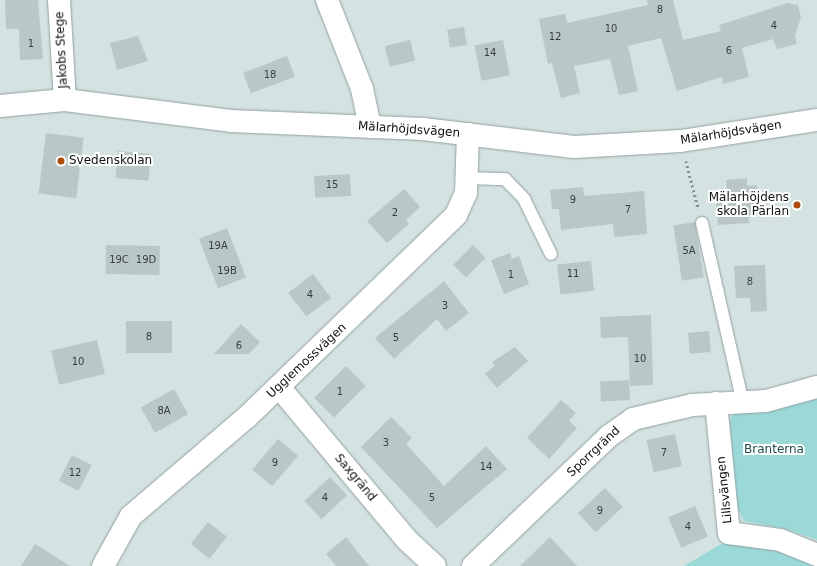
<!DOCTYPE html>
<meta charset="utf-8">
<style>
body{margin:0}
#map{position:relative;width:817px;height:566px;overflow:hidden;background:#d4e2e2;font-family:"DejaVu Sans",sans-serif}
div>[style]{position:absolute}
.green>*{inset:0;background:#9bd9d9}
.building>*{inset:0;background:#b9c7c7;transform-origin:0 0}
.path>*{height:2.5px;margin-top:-1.25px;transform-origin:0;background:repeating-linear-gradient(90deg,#848f8f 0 2px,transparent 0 5px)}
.roads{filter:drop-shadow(0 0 1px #93a0a0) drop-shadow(0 0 1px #93a0a0)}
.lane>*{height:12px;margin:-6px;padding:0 6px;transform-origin:6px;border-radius:6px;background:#fff}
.street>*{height:22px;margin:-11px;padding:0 11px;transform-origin:11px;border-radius:11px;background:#fff}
.dots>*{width:11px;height:11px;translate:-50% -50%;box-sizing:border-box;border:2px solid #fff;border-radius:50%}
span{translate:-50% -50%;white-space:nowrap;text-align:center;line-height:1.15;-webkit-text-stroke:4px #fff;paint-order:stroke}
.number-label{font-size:10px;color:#373e3e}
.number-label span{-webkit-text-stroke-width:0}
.street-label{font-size:12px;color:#0c1111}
.poi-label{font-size:12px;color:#0c1111}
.left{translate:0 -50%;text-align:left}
.right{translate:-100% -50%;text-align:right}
.park-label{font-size:12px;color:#1d4c4d}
</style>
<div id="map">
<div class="green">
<div style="clip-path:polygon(817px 394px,817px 540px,786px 529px,744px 521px,736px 505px,730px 419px,737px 410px)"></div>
<div style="clip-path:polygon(728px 540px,788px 549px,817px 566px,684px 566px)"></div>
</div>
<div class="building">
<div style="clip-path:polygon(5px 0,38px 0,43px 59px,20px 60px,19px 29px,6px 29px)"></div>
<div style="clip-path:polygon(647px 0,673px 0,683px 40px,721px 31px,719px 25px,788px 3px,798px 5px,801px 17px,795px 36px,797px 44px,777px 49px,773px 39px,742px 48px,749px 77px,723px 84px,722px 77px,677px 91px,661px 38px,628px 46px,638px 91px,619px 95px,610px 59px,574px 66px,580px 93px,561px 98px,552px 63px,548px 64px,539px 19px,565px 14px,567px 23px,648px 5px)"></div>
<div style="left:464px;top:27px;width:18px;height:17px;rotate:81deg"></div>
<div style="clip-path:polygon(138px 36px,148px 61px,117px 70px,110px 43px)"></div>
<div style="left:410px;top:40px;width:21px;height:26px;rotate:76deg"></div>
<div style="left:503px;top:40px;width:36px;height:29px;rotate:79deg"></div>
<div style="left:287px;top:56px;width:22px;height:47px;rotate:69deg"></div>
<div style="left:46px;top:133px;width:38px;height:61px;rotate:7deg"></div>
<div style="left:118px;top:151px;width:33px;height:27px;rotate:5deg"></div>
<div style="left:350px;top:174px;width:22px;height:36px;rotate:87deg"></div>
<div style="clip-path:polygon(747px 178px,747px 186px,757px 185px,760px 214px,749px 215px,749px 223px,718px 225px,715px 190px,727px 189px,726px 180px)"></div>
<div style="clip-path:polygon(583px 187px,584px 196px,644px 191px,647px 234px,614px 237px,613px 224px,561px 230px,559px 209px,552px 209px,550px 190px)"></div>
<div style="clip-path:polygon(404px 189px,420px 207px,406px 220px,409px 224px,387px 243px,367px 221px)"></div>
<div style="left:695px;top:222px;width:56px;height:22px;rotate:81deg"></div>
<div style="left:227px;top:228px;width:53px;height:30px;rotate:69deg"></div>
<div style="left:106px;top:245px;width:54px;height:29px;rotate:1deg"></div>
<div style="left:473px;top:245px;width:18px;height:28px;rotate:45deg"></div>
<div style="clip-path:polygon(510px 253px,512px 259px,519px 256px,529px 284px,504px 294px,491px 260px)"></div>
<div style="left:591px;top:261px;width:30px;height:34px;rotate:84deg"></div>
<div style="clip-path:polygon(765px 265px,767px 311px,751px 312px,750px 298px,736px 298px,734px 266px)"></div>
<div style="left:313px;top:274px;width:30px;height:31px;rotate:53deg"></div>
<div style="clip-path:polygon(444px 281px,469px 313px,446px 331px,437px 319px,394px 359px,375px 338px)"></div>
<div style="clip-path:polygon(651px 315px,653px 385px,630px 386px,628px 337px,601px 338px,600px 317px)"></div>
<div style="left:126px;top:321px;width:46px;height:32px"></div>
<div style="clip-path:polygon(241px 324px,260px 342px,249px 354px,214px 354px)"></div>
<div style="left:709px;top:331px;width:21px;height:21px;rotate:85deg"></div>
<div style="left:97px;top:340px;width:35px;height:47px;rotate:77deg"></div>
<div style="clip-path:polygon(515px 347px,528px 361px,497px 388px,485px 374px,495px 365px,492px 362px)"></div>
<div style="left:346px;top:366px;width:28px;height:45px;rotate:45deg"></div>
<div style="left:629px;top:380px;width:20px;height:29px;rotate:87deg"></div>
<div style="left:174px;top:389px;width:29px;height:38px;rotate:61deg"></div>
<div style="clip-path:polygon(561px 400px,576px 413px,569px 421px,577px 428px,549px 459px,527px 438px)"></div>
<div style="clip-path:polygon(391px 417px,412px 438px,406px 444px,444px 486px,486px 446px,507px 469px,437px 528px,361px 447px)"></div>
<div style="left:675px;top:434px;width:33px;height:29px;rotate:78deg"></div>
<div style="left:278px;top:439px;width:26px;height:40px;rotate:40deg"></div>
<div style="left:72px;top:455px;width:22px;height:29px;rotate:27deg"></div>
<div style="left:330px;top:477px;width:25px;height:35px;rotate:47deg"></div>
<div style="left:605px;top:488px;width:26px;height:37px;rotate:47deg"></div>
<div style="left:695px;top:506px;width:33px;height:29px;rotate:67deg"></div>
<div style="left:208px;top:522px;width:24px;height:28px;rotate:38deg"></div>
<div style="clip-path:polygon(346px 537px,369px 566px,336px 566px,326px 554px)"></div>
<div style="clip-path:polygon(550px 537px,577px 566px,520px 566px)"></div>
<div style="clip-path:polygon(35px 544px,70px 566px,21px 566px)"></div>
</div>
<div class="path">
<div style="left:686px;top:161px;width:48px;rotate:75.4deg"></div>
</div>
<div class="roads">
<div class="lane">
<div style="left:467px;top:178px;width:38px;rotate:2deg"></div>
<div style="left:505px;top:179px;width:28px;rotate:46deg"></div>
<div style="left:524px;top:199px;width:61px;rotate:63.9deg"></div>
<div style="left:702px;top:223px;width:186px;rotate:77.2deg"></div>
</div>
<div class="street">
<div style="left:59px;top:0;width:100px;rotate:86.6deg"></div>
<div style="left:327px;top:0;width:96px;rotate:68.5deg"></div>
<div style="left:362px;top:89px;width:39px;rotate:78deg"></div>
<div style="left:0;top:106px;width:65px;rotate:-5.3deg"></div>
<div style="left:65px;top:100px;width:167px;rotate:7.2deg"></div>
<div style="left:231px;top:121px;width:192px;rotate:2.4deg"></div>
<div style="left:423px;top:129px;width:152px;rotate:6.8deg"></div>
<div style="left:574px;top:147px;width:107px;rotate:-3.2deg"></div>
<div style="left:681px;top:141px;width:138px;rotate:-8.8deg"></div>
<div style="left:279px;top:387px;width:199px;rotate:50.1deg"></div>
<div style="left:407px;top:540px;width:38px;rotate:43deg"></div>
<div style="left:716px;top:403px;width:131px;rotate:84.3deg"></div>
<div style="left:729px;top:533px;width:51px;rotate:7.8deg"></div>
<div style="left:780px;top:540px;width:40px;rotate:22deg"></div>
<div style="left:103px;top:566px;width:57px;rotate:-60.8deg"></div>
<div style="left:131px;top:516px;width:153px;rotate:-40.5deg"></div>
<div style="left:247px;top:417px;width:291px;rotate:-44deg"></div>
<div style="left:456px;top:215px;width:24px;rotate:-66deg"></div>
<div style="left:466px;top:193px;width:59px;rotate:-88.1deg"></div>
<div style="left:473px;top:566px;width:188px;rotate:-43.7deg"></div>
<div style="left:609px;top:436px;width:29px;rotate:-35deg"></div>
<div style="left:633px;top:419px;width:61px;rotate:-13.3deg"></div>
<div style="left:692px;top:405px;width:74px;rotate:-3.1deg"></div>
<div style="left:766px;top:401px;width:53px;rotate:-15.4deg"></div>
</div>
</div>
<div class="dots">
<div style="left:61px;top:161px;background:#ad4b0c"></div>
<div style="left:797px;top:205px;background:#ad4b0c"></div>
</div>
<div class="number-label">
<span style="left:660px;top:10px">8</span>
<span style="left:774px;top:26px">4</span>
<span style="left:611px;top:29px">10</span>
<span style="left:555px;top:37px">12</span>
<span style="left:31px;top:44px">1</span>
<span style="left:729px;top:51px">6</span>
<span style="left:490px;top:53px">14</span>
<span style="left:270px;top:75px">18</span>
<span style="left:332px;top:185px">15</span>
<span style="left:573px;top:200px">9</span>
<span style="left:628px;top:210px">7</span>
<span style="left:395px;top:213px">2</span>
<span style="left:218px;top:246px">19A</span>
<span style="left:689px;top:251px">5A</span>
<span style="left:119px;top:260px">19C</span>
<span style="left:146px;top:260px">19D</span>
<span style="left:227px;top:271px">19B</span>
<span style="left:573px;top:274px">11</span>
<span style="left:511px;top:275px">1</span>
<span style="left:750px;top:282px">8</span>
<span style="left:310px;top:295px">4</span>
<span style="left:445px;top:306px">3</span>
<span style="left:149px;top:337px">8</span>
<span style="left:396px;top:338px">5</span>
<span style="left:239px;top:346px">6</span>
<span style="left:640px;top:359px">10</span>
<span style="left:78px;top:362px">10</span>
<span style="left:340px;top:392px">1</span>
<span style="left:164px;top:411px">8A</span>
<span style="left:386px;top:443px">3</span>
<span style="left:664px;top:453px">7</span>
<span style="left:275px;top:463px">9</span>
<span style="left:486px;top:467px">14</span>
<span style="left:75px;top:473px">12</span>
<span style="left:325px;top:498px">4</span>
<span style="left:432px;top:498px">5</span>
<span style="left:600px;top:511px">9</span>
<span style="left:688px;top:527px">4</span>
</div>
<div class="street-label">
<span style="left:62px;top:50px;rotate:-93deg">Jakobs Stege</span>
<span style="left:409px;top:130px;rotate:4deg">Mälarhöjdsvägen</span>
<span style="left:731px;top:133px;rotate:-9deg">Mälarhöjdsvägen</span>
<span style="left:307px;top:361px;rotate:-43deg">Ugglemossvägen</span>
<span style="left:594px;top:452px;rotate:-43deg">Sporrgränd</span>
<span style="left:355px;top:478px;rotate:50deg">Saxgränd</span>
<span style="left:725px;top:490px;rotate:-96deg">Lillsvängen</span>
</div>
<div class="poi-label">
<span class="left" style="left:69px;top:161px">Svedenskolan</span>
<span class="right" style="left:789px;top:205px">Mälarhöjdens<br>skola Pärlan</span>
</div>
<div class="park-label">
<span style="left:774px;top:450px">Branterna</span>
</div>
</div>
